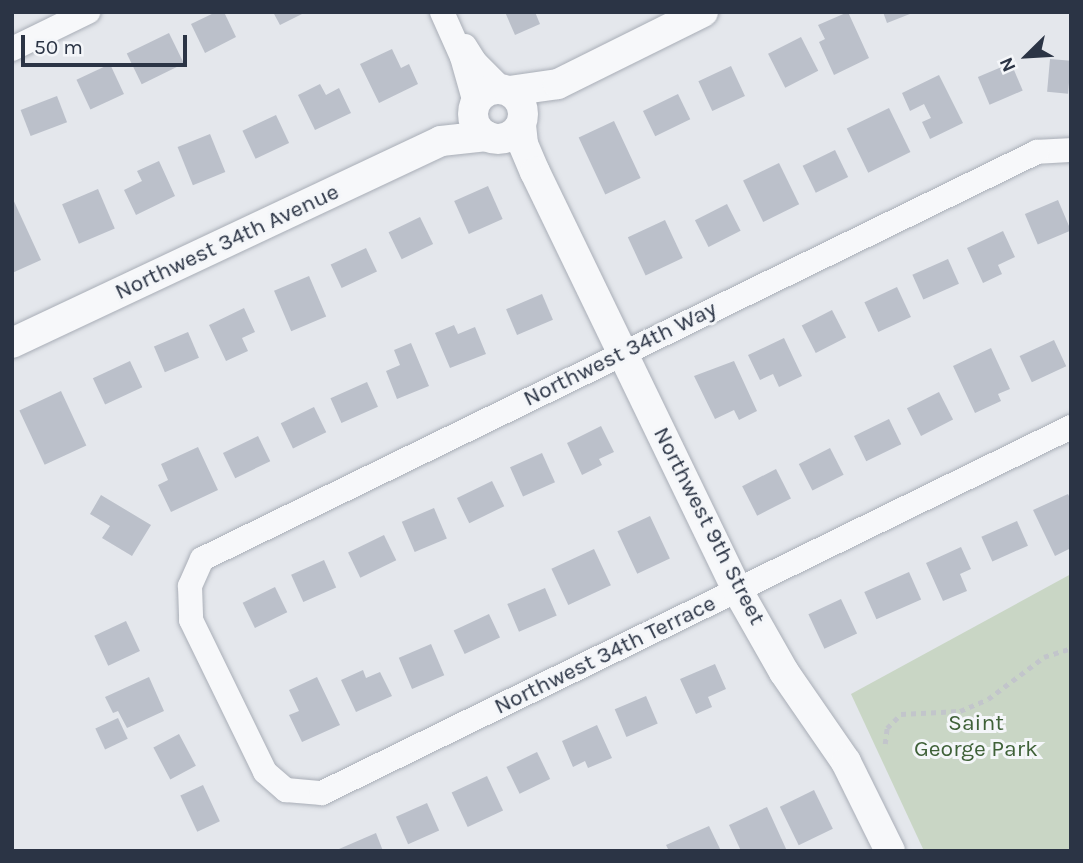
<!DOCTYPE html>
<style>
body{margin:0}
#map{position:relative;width:1083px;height:863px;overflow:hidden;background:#e4e7ec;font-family:Karla,sans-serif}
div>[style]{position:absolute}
.green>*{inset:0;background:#c9d6c5}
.building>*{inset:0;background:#bbc0ca;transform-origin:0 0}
.path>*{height:4.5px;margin-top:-2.25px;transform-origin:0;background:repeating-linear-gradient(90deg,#c2c5cb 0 5px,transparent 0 10px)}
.roads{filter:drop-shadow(0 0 2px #a9aeb7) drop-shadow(0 0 2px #a9aeb7)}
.minor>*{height:24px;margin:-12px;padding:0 12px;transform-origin:12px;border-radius:12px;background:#f7f8fa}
.tertiary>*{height:30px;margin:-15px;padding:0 15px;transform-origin:15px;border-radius:15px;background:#f7f8fa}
.tertiary>.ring{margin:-15px;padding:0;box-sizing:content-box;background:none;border:30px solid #f7f8fa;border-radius:50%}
span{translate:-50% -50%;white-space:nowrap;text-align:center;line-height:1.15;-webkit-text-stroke:6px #f4f6f9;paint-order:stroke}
.street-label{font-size:23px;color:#2b3445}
.park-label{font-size:23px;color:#3f6138}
.frame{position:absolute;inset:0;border:14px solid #2b3445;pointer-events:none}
.north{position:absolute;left:992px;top:21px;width:70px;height:70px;-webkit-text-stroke:5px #f4f6f9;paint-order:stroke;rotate:246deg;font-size:19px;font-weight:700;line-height:28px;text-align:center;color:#2b3445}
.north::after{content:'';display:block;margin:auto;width:24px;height:32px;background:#2b3445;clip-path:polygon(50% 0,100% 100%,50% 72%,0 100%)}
.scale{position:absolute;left:21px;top:35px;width:166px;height:32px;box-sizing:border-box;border:4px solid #2b3445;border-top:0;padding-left:9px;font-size:21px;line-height:24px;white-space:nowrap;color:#2b3445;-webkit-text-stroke:5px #f4f6f9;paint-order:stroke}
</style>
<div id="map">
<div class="green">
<div style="clip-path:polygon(1071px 574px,1071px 851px,924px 851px,851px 694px)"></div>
</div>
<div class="building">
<div style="clip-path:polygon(216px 12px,224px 12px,236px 37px,205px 53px,191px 24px)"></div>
<div style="clip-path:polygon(273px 12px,306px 12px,280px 25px)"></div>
<div style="clip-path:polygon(505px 12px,535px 12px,540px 24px,515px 35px)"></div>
<div style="clip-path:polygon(848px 12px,869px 58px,834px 75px,819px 42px,825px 39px,818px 25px)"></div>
<div style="clip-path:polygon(883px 12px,915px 12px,887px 23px)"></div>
<div style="left:169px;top:33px;width:34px;height:47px;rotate:64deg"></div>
<div style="left:801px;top:37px;width:38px;height:37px;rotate:63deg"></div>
<div style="clip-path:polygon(392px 49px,401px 68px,409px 64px,418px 84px,379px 103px,360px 64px)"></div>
<div style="left:1050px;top:59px;width:21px;height:33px;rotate:5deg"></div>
<div style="left:1011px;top:63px;width:30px;height:36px;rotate:67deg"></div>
<div style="left:110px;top:64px;width:33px;height:37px;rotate:65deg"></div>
<div style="left:731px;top:66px;width:33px;height:36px;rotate:65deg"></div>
<div style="clip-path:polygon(939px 75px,963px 123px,930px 139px,922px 122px,931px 118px,924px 104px,910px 111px,902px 93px)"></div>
<div style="clip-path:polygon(320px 84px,326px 95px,339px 88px,351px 113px,315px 130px,298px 95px)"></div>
<div style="left:678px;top:94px;width:28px;height:39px;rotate:64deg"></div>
<div style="left:57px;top:96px;width:28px;height:39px;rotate:69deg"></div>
<div style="left:889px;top:108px;width:49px;height:47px;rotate:64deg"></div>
<div style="left:276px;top:115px;width:31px;height:37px;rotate:65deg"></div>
<div style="left:614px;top:121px;width:63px;height:39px;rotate:65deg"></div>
<div style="left:210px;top:134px;width:41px;height:35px;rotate:68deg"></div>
<div style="left:835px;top:150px;width:30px;height:36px;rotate:64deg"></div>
<div style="clip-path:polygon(159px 161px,175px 196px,136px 215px,124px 190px,142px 181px,137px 171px)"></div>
<div style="left:779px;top:163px;width:46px;height:40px;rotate:64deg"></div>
<div style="left:488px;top:186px;width:36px;height:37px;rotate:66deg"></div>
<div style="left:98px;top:189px;width:43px;height:39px;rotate:67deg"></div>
<div style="clip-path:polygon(12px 197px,41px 260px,12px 273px)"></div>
<div style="left:1058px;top:200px;width:33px;height:36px;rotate:67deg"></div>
<div style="left:727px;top:204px;width:30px;height:36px;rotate:63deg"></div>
<div style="left:420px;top:217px;width:30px;height:35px;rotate:64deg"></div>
<div style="left:665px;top:220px;width:42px;height:41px;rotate:65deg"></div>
<div style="clip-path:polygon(1003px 231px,1015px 257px,998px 265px,1002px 274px,983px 283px,967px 248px)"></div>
<div style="left:366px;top:248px;width:26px;height:39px;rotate:65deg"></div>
<div style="left:948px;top:259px;width:27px;height:39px;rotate:66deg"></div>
<div style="left:309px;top:276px;width:44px;height:38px;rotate:67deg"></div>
<div style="left:897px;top:287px;width:33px;height:36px;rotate:65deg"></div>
<div style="left:542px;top:294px;width:28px;height:39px;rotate:67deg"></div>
<div style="clip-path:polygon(244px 308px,255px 332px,242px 338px,248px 351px,226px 361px,209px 325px)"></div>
<div style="left:832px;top:310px;width:31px;height:34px;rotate:63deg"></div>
<div style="clip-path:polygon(454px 325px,458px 334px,475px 327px,486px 354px,450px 368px,435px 333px)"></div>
<div style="left:188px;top:332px;width:28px;height:37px;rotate:67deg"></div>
<div style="clip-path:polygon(784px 338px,802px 376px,779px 387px,773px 374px,760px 380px,748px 355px)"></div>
<div style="left:1054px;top:340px;width:29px;height:38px;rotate:65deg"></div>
<div style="clip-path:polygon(411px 343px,429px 386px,397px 399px,386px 371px,400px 365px,394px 350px)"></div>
<div style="clip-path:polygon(991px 348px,1010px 389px,998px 394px,1001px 401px,975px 413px,953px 366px)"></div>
<div style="left:130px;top:361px;width:29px;height:41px;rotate:65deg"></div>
<div style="clip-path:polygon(734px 361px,757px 411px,739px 420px,734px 410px,715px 419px,694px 376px)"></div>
<div style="left:367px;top:382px;width:27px;height:40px;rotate:66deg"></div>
<div style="left:61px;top:391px;width:60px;height:46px;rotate:65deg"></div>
<div style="left:939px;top:392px;width:31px;height:36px;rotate:63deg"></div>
<div style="left:314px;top:407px;width:28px;height:37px;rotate:64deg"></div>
<div style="left:889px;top:419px;width:28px;height:39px;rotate:64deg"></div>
<div style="clip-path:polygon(601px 426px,614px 452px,599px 459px,602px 465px,582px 475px,567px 443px)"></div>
<div style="left:258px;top:436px;width:28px;height:39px;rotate:64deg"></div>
<div style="clip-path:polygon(198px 447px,218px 490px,171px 512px,158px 485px,168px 480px,161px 464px)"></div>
<div style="left:830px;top:448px;width:30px;height:35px;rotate:63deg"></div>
<div style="left:542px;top:453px;width:32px;height:35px;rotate:66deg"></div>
<div style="left:776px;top:469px;width:33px;height:38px;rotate:63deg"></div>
<div style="left:492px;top:481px;width:28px;height:39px;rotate:64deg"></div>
<div style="clip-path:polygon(1068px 494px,1071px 500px,1071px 548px,1055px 556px,1033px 510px)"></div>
<div style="clip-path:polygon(101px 495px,151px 525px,132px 556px,102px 538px,110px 526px,90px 514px)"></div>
<div style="left:434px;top:508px;width:33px;height:35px;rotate:67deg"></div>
<div style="left:650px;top:516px;width:47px;height:36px;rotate:65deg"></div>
<div style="left:1017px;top:521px;width:27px;height:39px;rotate:66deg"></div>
<div style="left:384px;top:535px;width:28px;height:40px;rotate:64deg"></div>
<div style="clip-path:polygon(961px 547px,971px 569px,960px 574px,967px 591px,943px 601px,926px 563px)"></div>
<div style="left:594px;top:549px;width:40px;height:47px;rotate:65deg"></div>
<div style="left:324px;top:560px;width:30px;height:36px;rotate:66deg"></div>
<div style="left:909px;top:572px;width:30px;height:49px;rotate:66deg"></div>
<div style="left:275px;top:587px;width:28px;height:36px;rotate:64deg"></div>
<div style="left:545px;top:588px;width:30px;height:41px;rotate:67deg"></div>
<div style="left:841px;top:599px;width:38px;height:36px;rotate:65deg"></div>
<div style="left:489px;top:614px;width:26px;height:39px;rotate:65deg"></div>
<div style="left:126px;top:621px;width:33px;height:35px;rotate:65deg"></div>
<div style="left:431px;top:644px;width:34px;height:35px;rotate:67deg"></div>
<div style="clip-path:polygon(715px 664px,726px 689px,708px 697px,712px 707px,696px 714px,680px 679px)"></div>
<div style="clip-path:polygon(363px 670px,366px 678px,380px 672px,392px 696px,356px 712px,341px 680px)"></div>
<div style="clip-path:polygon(149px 677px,164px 711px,127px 728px,118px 711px,113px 713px,105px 697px)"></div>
<div style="clip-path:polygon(317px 677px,340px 725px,302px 742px,289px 715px,299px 711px,289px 690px)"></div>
<div style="left:646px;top:696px;width:30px;height:34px;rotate:67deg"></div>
<div style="left:118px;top:718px;width:23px;height:25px;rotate:65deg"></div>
<div style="clip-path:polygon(597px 725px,612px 758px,588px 768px,585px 761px,573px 767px,562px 741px)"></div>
<div style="left:179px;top:734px;width:36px;height:29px;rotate:62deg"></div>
<div style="left:537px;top:752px;width:30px;height:34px;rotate:64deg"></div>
<div style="left:487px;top:776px;width:38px;height:39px;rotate:65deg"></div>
<div style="left:203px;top:785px;width:40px;height:25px;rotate:65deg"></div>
<div style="left:814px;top:790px;width:43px;height:38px;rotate:64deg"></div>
<div style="left:427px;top:803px;width:30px;height:34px;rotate:66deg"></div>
<div style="clip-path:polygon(767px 807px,787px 851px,741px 851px,729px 825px)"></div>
<div style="clip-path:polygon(709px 826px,721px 851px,669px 851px,666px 845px)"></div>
<div style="clip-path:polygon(376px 833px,383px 851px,339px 851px,339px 849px)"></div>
</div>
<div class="path">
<div style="left:885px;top:744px;width:16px;rotate:-83deg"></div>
<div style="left:887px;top:728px;width:20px;rotate:-45deg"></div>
<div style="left:901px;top:714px;width:59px;rotate:-2.9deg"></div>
<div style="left:960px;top:711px;width:30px;rotate:-23deg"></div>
<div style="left:988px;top:699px;width:70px;rotate:-36.9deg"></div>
<div style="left:1044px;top:657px;width:28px;rotate:-18deg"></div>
</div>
<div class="roads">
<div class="minor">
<div style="left:442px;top:12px;width:49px;rotate:66deg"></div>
<div style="left:462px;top:57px;width:48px;rotate:74.2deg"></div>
<div style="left:465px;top:46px;width:19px;rotate:58deg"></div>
<div style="left:475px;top:62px;width:37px;rotate:45deg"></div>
<div style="left:12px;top:49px;width:85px;rotate:-26deg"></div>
<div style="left:1071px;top:150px;width:34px;rotate:177deg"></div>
<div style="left:1037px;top:152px;width:929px;rotate:154.01deg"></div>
<div style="left:202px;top:559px;width:30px;rotate:114deg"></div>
<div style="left:190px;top:586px;width:34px;rotate:88deg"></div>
<div style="left:191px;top:620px;width:169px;rotate:64deg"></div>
<div style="left:265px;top:772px;width:28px;rotate:41deg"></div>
<div style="left:286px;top:790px;width:36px;rotate:5deg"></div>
<div style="left:322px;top:793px;width:834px;rotate:-26.04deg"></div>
</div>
<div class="tertiary">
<div class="ring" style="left:473px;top:89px;width:20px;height:20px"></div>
<div style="left:509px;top:91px;width:49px;rotate:-8.1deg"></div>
<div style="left:558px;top:84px;width:162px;rotate:-26.4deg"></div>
<div style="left:521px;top:125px;width:19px;rotate:84deg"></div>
<div style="left:523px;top:144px;width:30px;rotate:67deg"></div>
<div style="left:535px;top:172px;width:466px;rotate:64.2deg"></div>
<div style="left:738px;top:591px;width:93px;rotate:60.4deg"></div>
<div style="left:784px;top:672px;width:109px;rotate:55.4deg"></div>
<div style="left:846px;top:762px;width:99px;rotate:63.7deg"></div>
<div style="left:12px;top:343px;width:474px;rotate:-25.2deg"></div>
<div style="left:441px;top:141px;width:46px;rotate:-6.2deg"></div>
</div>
</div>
<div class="street-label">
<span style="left:227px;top:242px;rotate:-25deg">Northwest 34th Avenue</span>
<span style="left:620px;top:354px;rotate:-26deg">Northwest 34th Way</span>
<span style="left:709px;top:526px;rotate:63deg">Northwest 9th Street</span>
<span style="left:605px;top:655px;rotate:-26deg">Northwest 34th Terrace</span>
</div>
<div class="park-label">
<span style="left:976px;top:736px">Saint<br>George Park</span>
</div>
<div class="frame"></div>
<div class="north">N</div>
<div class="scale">50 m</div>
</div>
